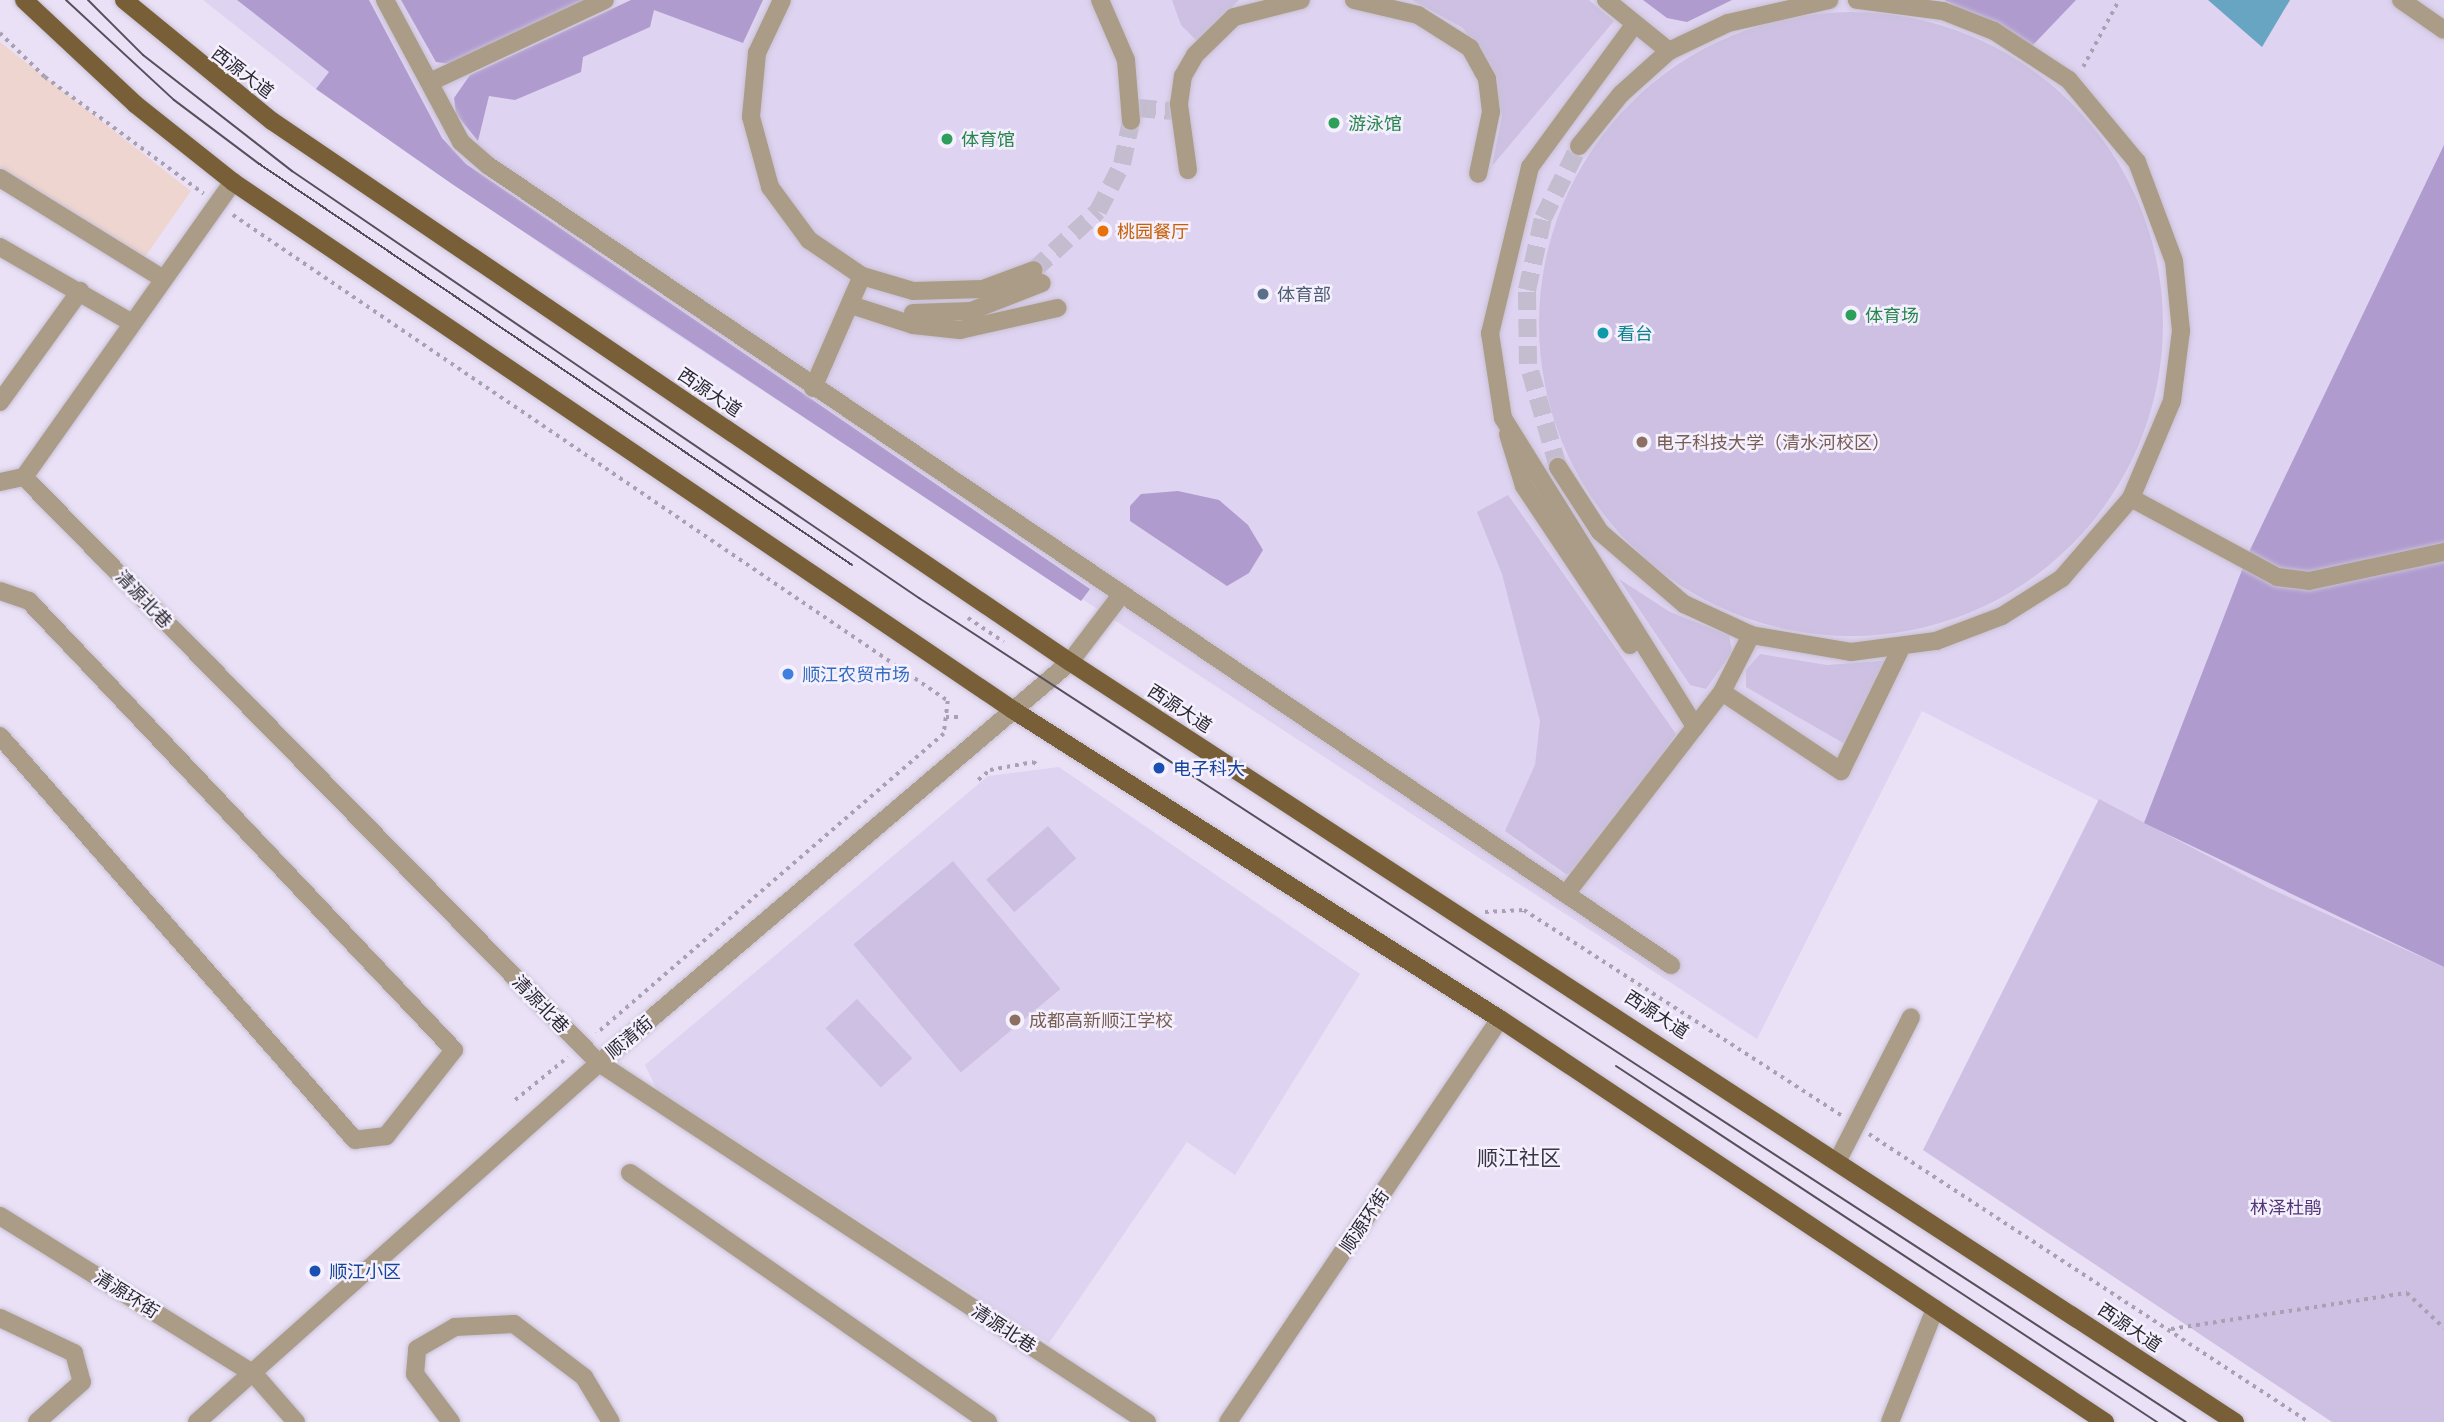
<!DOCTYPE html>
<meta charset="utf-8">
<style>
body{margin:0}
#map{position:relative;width:2444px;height:1422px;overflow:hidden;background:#eae1f7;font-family:Barlow,"Noto Sans SC",sans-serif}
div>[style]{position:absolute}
.commercial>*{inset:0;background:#efd5cf}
.built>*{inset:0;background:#ded3f0}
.green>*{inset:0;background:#cdc0e2;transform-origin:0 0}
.round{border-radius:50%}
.forest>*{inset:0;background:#b09bcf}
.water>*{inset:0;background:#68a5c3}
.minor-tunnel>*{height:18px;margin-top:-9px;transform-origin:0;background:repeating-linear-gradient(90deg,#c4bccf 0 18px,transparent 0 27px)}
.path>*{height:3.5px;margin-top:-1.75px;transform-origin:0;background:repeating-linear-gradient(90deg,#a8a1b2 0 3.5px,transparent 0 8.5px)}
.roads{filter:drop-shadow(0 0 2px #c7c0d3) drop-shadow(0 0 2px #c7c0d3)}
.minor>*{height:18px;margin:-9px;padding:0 9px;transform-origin:9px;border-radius:9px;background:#ab9c87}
.major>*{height:18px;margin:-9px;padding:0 9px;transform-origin:9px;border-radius:9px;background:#795f37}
.tram>*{height:2px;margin:-1px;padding:0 1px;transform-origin:1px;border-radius:1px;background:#55505b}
.dots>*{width:19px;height:19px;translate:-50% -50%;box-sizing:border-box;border:4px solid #f5f0fe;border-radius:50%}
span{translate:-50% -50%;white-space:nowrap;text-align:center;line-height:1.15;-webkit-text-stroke:5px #f5f0fe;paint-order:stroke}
.street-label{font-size:18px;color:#2a272f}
.leisure-label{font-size:18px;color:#27864d}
.left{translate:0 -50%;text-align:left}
.food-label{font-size:18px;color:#c56008}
.service-label{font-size:18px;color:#4e5e75}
.culture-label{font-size:18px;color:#0d838f}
.education-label{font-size:18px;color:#785e54}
.shop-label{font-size:18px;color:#366cbe}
.transit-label{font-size:18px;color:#164399}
.park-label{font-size:18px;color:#533676}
.quarter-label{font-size:21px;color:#3b3445}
</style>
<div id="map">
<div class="commercial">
<div style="clip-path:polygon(0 42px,191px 191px,145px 257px,0 167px)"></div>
</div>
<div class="built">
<div style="clip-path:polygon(203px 0,2444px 0,2444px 967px,2269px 888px,1922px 711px,1757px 1039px,599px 284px,316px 89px)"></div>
<div style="clip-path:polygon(1059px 767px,1360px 974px,1235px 1175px,1187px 1142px,1049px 1343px,657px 1090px,645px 1065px,988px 776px)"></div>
</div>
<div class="green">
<div style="clip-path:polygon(1172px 0,1239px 0,1197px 41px,1181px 25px)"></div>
<div style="clip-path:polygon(1412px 0,1589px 0,1614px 21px,1492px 166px,1502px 116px,1492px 71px,1463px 28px)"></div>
<div class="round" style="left:1539px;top:12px;width:624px;height:624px"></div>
<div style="clip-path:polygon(1508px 495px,1676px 734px,1585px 870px,1566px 874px,1505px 831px,1535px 765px,1540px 721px,1502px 574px,1477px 512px)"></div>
<div style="clip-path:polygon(1619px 579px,1670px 612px,1729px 635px,1732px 652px,1706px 689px,1690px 685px)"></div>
<div style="clip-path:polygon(1760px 654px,1827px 665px,1893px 660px,1845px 744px,1746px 687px,1746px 670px)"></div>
<div style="clip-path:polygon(2099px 799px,2269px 888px,2444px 967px,2444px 1422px,2332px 1422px,1923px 1150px)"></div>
<div style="left:1048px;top:826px;width:43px;height:82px;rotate:49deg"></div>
<div style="left:953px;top:861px;width:167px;height:130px;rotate:50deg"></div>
<div style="left:857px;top:999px;width:81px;height:43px;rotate:47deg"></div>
</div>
<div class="forest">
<div style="clip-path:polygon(237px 0,369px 0,442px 138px,466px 164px,1090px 589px,1081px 601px,452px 184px,316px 89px,329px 72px)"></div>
<div style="clip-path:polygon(401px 0,584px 0,450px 64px,436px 62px)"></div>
<div style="clip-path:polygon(631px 0,763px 0,743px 43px,654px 10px,650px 27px,583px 57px,581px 72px,515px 100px,489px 96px,478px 141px,456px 114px,454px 98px,470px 75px)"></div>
<div style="clip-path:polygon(1643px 0,1732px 0,1687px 22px,1667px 18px)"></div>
<div style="clip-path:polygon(1944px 0,2076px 0,2031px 47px)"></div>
<div style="clip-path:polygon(2444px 145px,2444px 967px,2144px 823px,2249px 552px)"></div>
<div style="clip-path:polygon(1178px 491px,1219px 500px,1248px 525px,1263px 550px,1249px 573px,1227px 586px,1130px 521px,1130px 506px,1141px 494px)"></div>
</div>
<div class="water">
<div style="clip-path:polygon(2208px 0,2290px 0,2262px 47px)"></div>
</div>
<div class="minor-tunnel">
<div style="left:1138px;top:108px;width:36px;rotate:5deg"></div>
<div style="left:1034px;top:270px;width:87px;rotate:-42.7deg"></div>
<div style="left:1098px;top:211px;width:53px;rotate:-62.9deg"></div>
<div style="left:1122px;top:164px;width:44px;rotate:-78.2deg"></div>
<div style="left:1558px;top:467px;width:107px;rotate:-106.2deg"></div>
<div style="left:1528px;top:364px;width:74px;rotate:-90.8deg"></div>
<div style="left:1527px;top:290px;width:74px;rotate:-77.5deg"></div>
<div style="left:1543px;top:218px;width:80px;rotate:-63.4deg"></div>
</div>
<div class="path">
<div style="left:0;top:33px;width:63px;rotate:44.4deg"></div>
<div style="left:45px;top:77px;width:197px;rotate:36.3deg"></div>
<div style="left:2083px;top:67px;width:76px;rotate:-61.8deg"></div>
<div style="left:233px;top:215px;width:865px;rotate:34.2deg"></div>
<div style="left:948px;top:701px;width:33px;rotate:97deg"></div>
<div style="left:944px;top:734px;width:459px;rotate:139.2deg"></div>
<div style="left:968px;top:618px;width:43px;rotate:33.7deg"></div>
<div style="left:946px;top:717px;width:14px"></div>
<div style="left:978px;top:780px;width:16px;rotate:-40deg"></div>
<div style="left:990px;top:770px;width:44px;rotate:-10.5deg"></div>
<div style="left:1033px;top:762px;width:8px;rotate:30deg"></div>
<div style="left:1485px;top:912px;width:39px;rotate:-3deg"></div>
<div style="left:1524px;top:910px;width:379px;rotate:32.9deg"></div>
<div style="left:515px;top:1100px;width:68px;rotate:-39.1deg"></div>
<div style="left:1869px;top:1134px;width:526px;rotate:33.21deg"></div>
<div style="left:2171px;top:1329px;width:239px;rotate:-8.7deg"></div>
<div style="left:2407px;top:1293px;width:51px;rotate:43.4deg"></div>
</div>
<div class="roads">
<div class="minor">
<div style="left:385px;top:0;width:161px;rotate:61.8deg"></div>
<div style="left:461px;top:142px;width:37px;rotate:41deg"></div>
<div style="left:489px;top:166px;width:1427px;rotate:34.06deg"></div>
<div style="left:782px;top:0;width:59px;rotate:115.3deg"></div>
<div style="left:757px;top:53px;width:64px;rotate:95.4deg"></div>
<div style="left:751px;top:117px;width:73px;rotate:74.8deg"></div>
<div style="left:770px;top:187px;width:66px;rotate:53.7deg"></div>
<div style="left:809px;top:240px;width:64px;rotate:34.2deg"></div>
<div style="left:862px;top:276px;width:53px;rotate:16.4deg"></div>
<div style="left:913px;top:291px;width:70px;rotate:-1.6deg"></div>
<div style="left:983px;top:289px;width:54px;rotate:-20.4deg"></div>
<div style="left:1100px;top:0;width:65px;rotate:66.6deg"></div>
<div style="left:1126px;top:60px;width:61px;rotate:85.3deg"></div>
<div style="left:1354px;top:0;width:66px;rotate:13.2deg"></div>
<div style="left:1418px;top:15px;width:62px;rotate:32.4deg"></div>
<div style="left:1470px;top:48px;width:35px;rotate:61deg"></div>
<div style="left:1487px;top:79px;width:33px;rotate:83deg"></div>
<div style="left:1491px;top:112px;width:63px;rotate:101.8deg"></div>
<div style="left:1606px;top:0;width:81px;rotate:39deg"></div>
<div style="left:2401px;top:0;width:52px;rotate:34.9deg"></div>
<div style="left:1634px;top:25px;width:176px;rotate:126.2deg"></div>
<div style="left:1530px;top:167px;width:171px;rotate:103.5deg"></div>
<div style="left:1490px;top:333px;width:86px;rotate:81.3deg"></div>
<div style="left:1503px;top:418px;width:364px;rotate:58.1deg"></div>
<div style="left:430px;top:82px;width:193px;rotate:-25.1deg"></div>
<div style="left:1579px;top:146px;width:67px;rotate:-51.1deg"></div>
<div style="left:1621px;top:94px;width:64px;rotate:-41.9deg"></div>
<div style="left:1669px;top:51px;width:65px;rotate:-25.4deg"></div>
<div style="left:1728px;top:23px;width:104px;rotate:-12.8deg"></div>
<div style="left:1188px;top:170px;width:67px;rotate:-97.8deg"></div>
<div style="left:1179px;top:104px;width:28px;rotate:-82deg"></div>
<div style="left:1183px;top:76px;width:24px;rotate:-60deg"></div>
<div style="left:1195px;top:55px;width:54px;rotate:-44.3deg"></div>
<div style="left:1234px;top:17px;width:69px;rotate:-14.2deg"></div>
<div style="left:0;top:178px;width:190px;rotate:31.7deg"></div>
<div style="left:0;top:247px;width:152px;rotate:29.9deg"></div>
<div style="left:854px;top:306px;width:62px;rotate:17.9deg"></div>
<div style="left:913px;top:325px;width:47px;rotate:6.1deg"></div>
<div style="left:960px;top:330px;width:100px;rotate:-12.7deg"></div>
<div style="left:913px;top:313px;width:58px;rotate:-2deg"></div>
<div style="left:971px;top:311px;width:76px;rotate:-21.5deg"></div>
<div style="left:813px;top:388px;width:122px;rotate:-66.4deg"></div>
<div style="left:0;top:402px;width:137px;rotate:-54.2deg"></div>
<div style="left:1508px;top:434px;width:54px;rotate:72.9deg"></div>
<div style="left:1524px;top:486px;width:191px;rotate:56.3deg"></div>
<div style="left:1558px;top:467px;width:77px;rotate:57.1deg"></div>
<div style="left:1600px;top:532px;width:111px;rotate:40.6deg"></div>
<div style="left:1684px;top:604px;width:74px;rotate:24.8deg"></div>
<div style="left:1751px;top:635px;width:101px;rotate:9.6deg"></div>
<div style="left:1851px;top:652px;width:86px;rotate:-7.4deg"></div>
<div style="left:1936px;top:641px;width:71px;rotate:-20.7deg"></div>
<div style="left:2002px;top:616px;width:71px;rotate:-32.3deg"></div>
<div style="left:2062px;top:578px;width:106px;rotate:-49.2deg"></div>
<div style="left:2131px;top:498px;width:105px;rotate:-67.1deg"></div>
<div style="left:2172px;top:401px;width:71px;rotate:-82.7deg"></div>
<div style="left:2181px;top:331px;width:70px;rotate:-95.7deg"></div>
<div style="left:2174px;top:261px;width:106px;rotate:-110.5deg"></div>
<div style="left:2137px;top:162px;width:107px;rotate:-129.7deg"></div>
<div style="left:2069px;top:80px;width:90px;rotate:-146.8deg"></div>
<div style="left:1994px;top:31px;width:55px;rotate:-158.6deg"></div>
<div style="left:1943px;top:11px;width:87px;rotate:-172.7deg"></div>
<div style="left:24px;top:477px;width:821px;rotate:45.54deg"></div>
<div style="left:599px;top:1063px;width:655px;rotate:33.23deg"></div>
<div style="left:24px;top:477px;width:362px;rotate:-54.7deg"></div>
<div style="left:0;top:482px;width:25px;rotate:-12deg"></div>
<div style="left:2131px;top:498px;width:166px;rotate:28.4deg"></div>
<div style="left:2277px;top:577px;width:32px;rotate:7deg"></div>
<div style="left:2309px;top:581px;width:138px;rotate:-12.1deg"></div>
<div style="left:0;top:591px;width:31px;rotate:19deg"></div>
<div style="left:29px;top:601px;width:618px;rotate:46.57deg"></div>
<div style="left:454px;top:1050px;width:110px;rotate:128.3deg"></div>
<div style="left:386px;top:1136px;width:31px;rotate:173deg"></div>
<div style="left:355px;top:1140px;width:538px;rotate:-131.31deg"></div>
<div style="left:1722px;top:692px;width:143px;rotate:33.6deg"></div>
<div style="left:1841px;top:771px;width:137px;rotate:-64deg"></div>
<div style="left:1566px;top:894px;width:255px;rotate:-52.3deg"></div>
<div style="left:1722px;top:692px;width:64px;rotate:-63deg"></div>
<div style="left:1839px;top:1158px;width:158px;rotate:-62.9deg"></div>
<div style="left:630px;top:1173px;width:436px;rotate:34.8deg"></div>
<div style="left:0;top:1216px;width:299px;rotate:31.9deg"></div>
<div style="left:254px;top:1374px;width:64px;rotate:48.8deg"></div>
<div style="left:0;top:1318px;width:82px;rotate:25.3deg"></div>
<div style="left:74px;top:1353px;width:30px;rotate:75deg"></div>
<div style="left:82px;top:1382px;width:60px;rotate:138.4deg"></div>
<div style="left:197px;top:1422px;width:539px;rotate:-41.77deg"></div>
<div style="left:599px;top:1063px;width:619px;rotate:-40.41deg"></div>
<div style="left:1070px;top:662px;width:84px;rotate:-52.7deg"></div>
<div style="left:451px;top:1422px;width:60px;rotate:-126.9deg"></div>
<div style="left:415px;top:1374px;width:25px;rotate:-85deg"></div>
<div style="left:417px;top:1349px;width:44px;rotate:-30.1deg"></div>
<div style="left:455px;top:1327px;width:59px;rotate:-2.9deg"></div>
<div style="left:514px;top:1324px;width:88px;rotate:37.1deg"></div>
<div style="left:584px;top:1377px;width:52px;rotate:59deg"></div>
<div style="left:1228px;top:1422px;width:486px;rotate:-56deg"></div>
<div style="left:1890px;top:1422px;width:122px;rotate:-68.3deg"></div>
</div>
<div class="major">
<div style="left:24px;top:0;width:152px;rotate:43.1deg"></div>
<div style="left:135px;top:104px;width:125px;rotate:38.5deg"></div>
<div style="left:233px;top:182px;width:942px;rotate:34.09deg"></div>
<div style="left:1013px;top:710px;width:577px;rotate:32.4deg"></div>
<div style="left:1500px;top:1019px;width:727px;rotate:33.67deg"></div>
<div style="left:124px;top:0;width:191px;rotate:39.3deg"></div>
<div style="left:272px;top:121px;width:964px;rotate:34.14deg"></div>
<div style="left:1070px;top:662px;width:1391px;rotate:33.12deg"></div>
</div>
</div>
<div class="tram">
<div style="left:66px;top:0;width:147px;rotate:42.8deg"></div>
<div style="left:174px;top:100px;width:105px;rotate:36.9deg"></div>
<div style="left:258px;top:163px;width:717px;rotate:34.09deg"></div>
<div style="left:88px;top:0;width:78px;rotate:45deg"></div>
<div style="left:143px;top:55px;width:189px;rotate:37.9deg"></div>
<div style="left:292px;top:171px;width:759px;rotate:34.26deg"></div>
<div style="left:919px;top:598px;width:1511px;rotate:33.04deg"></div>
<div style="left:1616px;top:1066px;width:648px;rotate:33.35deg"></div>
</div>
<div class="dots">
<div style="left:1334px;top:123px;background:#2e9e5b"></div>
<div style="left:947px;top:139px;background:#2e9e5b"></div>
<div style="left:1103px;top:231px;background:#e8710a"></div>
<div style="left:1263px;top:294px;background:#5c6f8a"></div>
<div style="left:1851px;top:315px;background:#2e9e5b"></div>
<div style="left:1603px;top:333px;background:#0f9aa8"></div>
<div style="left:1642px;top:442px;background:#8d6e63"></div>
<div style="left:788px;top:674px;background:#3f7fe0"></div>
<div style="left:1159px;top:768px;background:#1a4fb4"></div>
<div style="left:1015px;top:1020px;background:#8d6e63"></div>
<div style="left:315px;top:1271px;background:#1a4fb4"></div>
</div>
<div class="street-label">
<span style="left:243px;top:72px;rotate:37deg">西源大道</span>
<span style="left:710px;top:392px;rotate:34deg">西源大道</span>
<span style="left:144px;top:599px;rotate:46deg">清源北巷</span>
<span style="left:1180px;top:708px;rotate:33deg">西源大道</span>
<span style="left:541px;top:1004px;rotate:46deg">清源北巷</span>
<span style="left:1657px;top:1014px;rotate:33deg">西源大道</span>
<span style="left:629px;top:1037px;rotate:-40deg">顺清街</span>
<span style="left:1364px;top:1221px;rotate:-56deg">顺源环街</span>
<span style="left:127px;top:1294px;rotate:32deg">清源环街</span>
<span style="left:2130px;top:1327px;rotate:34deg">西源大道</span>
<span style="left:1004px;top:1328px;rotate:33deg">清源北巷</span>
</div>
<div class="leisure-label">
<span class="left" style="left:1348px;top:123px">游泳馆</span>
<span class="left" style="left:961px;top:139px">体育馆</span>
<span class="left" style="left:1865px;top:315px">体育场</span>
</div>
<div class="food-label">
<span class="left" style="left:1117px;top:231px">桃园餐厅</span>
</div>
<div class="service-label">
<span class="left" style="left:1277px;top:294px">体育部</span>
</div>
<div class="culture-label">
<span class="left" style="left:1617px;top:333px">看台</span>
</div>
<div class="education-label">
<span class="left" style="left:1656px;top:442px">电子科技大学（清水河校区）</span>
<span class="left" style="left:1029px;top:1020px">成都高新顺江学校</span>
</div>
<div class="shop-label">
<span class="left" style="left:802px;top:674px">顺江农贸市场</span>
</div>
<div class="transit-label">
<span class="left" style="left:1173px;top:768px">电子科大</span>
<span class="left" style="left:329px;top:1271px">顺江小区</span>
</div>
<div class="park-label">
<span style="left:2286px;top:1207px">林泽杜鹃</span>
</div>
<div class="quarter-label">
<span style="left:1519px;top:1157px">顺江社区</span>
</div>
</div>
